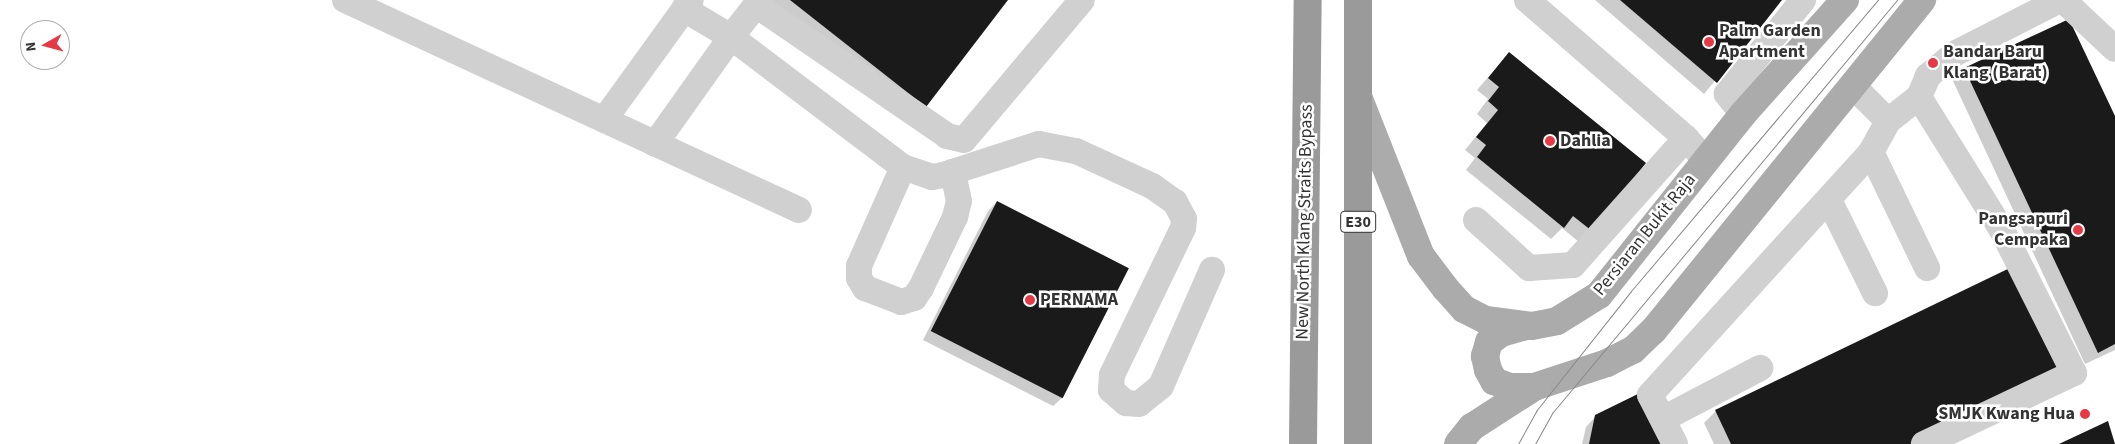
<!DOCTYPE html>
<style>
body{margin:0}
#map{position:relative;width:2115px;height:444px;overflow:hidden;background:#fff;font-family:"Source Sans 3",sans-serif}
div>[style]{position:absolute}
.shadow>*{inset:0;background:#0003}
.building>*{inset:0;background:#1a1a1a;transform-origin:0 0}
.minor>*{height:26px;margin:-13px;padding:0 13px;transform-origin:13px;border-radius:13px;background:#d0d0d0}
.major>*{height:28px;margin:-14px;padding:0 14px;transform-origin:14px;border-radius:14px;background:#ababab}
.highway>*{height:28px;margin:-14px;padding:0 14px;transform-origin:14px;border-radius:14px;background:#9a9a9a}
.tram>*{height:1px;margin:-0.5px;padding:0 0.5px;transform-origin:0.5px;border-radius:0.5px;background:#888}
.dots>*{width:14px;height:14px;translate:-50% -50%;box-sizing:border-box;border:2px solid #fff;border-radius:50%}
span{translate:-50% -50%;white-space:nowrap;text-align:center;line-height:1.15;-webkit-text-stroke:5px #fff;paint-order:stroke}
.shield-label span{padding:1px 4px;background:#fff;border:1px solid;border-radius:4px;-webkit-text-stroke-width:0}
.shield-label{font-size:16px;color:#333;font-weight:700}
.poi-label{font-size:18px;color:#333;font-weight:700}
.left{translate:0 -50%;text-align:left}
.right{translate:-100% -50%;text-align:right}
.street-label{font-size:18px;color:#333}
.north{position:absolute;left:20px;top:20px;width:50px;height:50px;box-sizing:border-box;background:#fff;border:1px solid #adadad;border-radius:50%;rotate:263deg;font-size:14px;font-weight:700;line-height:20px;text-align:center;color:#333}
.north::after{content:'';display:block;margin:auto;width:18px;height:22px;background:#e63946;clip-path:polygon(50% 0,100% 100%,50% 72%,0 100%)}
</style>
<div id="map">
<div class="shadow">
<div style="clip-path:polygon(771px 0,1007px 0,916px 114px)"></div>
<div style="clip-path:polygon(1595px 0,1781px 0,1704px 94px)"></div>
<div style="clip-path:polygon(1509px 53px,1644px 163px,1579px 242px,1562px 228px,1551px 239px,1466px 170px,1475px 158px,1465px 150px,1487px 123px,1477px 114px,1488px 99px,1477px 90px)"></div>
<div style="clip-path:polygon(1965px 69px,2115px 119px,2115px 350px,2085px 364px,1953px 81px)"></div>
<div style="clip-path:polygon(997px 202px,1062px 398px,1053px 406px,923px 340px,988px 211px)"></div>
<div style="clip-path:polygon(1716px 411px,1922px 444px,1714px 444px,1704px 423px)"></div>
<div style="clip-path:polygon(1596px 416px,1669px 444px,1582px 444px,1586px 427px)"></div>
</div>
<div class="building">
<div style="clip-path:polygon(790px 0,1008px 0,926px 107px)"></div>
<div style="clip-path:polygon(1620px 0,1782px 0,1717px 83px)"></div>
<div style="clip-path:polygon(2069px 19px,2115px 116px,2115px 344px,2098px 353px,1964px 68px)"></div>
<div style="clip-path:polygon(1509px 52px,1646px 163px,1592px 231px,1573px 216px,1564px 228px,1477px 157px,1486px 145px,1476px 137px,1498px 110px,1488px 101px,1499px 87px,1488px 78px)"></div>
<div style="left:997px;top:201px;width:148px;height:146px;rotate:27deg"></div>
<div style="clip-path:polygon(2016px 265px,2067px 369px,1911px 444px,1731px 444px,1715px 410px)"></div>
<div style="clip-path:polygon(1644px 391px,1670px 444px,1589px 444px,1595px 415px)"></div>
<div style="clip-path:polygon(2108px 421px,2115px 444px,2059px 444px)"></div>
</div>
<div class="minor">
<div style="left:345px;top:0;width:500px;rotate:24.82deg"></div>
<div style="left:1527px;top:0;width:211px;rotate:41deg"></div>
<div style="left:1686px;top:138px;width:18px;rotate:49deg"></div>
<div style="left:2063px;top:0;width:71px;rotate:43.3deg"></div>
<div style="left:684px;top:9px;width:55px;rotate:30.8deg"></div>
<div style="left:731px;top:37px;width:41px;rotate:-52deg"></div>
<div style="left:756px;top:5px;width:232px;rotate:34.4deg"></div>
<div style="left:947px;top:136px;width:17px;rotate:13deg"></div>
<div style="left:964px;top:140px;width:183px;rotate:-49.9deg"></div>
<div style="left:1853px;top:86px;width:49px;rotate:45deg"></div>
<div style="left:1919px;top:97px;width:159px;rotate:58.1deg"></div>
<div style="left:2003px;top:232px;width:158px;rotate:63.3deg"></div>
<div style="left:2074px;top:373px;width:166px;rotate:154.7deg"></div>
<div style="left:1743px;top:114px;width:26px;rotate:-129deg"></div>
<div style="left:1727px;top:94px;width:121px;rotate:-51deg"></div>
<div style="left:604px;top:120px;width:148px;rotate:-54.1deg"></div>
<div style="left:655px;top:144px;width:131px;rotate:-54.6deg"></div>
<div style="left:731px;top:37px;width:216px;rotate:37.1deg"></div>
<div style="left:903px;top:167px;width:31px;rotate:19deg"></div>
<div style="left:932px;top:177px;width:11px;rotate:-10deg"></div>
<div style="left:943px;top:175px;width:101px;rotate:-17.9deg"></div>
<div style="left:1039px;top:144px;width:38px;rotate:11deg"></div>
<div style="left:1076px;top:151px;width:84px;rotate:24.7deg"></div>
<div style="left:1152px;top:186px;width:28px;rotate:35deg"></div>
<div style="left:1175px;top:202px;width:19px;rotate:62deg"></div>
<div style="left:1184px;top:219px;width:9px;rotate:96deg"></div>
<div style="left:1183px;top:228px;width:163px;rotate:115.8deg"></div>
<div style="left:1112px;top:375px;width:15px;rotate:94deg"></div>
<div style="left:1111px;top:390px;width:20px;rotate:41deg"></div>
<div style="left:1126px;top:403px;width:13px;rotate:4deg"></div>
<div style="left:1139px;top:404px;width:28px;rotate:-39deg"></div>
<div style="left:1161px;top:386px;width:127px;rotate:-66.3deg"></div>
<div style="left:1871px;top:152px;width:129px;rotate:64.2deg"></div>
<div style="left:903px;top:167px;width:108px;rotate:114deg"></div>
<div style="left:859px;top:266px;width:12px;rotate:90deg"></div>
<div style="left:859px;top:278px;width:12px;rotate:59deg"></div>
<div style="left:865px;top:288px;width:39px;rotate:21deg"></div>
<div style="left:901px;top:302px;width:14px;rotate:-17deg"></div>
<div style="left:914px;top:298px;width:12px;rotate:-55deg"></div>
<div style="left:921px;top:288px;width:79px;rotate:-64.4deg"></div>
<div style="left:955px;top:217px;width:16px;rotate:-76deg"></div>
<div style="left:959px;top:201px;width:30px;rotate:-102deg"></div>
<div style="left:1829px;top:200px;width:104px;rotate:63.7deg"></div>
<div style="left:1476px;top:220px;width:72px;rotate:42.2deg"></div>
<div style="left:1529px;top:268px;width:44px;rotate:-3.9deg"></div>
<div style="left:1573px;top:265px;width:170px;rotate:-48.3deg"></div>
<div style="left:1663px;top:419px;width:110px;rotate:-27.7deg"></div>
<div style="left:1675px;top:444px;width:55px;rotate:-117deg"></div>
<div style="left:1650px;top:395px;width:328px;rotate:-47.7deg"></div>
<div style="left:1871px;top:152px;width:35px;rotate:-61deg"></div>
<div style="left:1888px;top:121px;width:39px;rotate:-38deg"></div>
<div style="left:1919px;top:97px;width:23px;rotate:-67deg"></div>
<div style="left:1928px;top:76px;width:34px;rotate:-40deg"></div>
<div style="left:1954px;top:54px;width:119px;rotate:-27deg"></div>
</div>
<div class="major">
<div style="left:1359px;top:99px;width:169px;rotate:68.5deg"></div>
<div style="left:1421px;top:256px;width:41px;rotate:52.9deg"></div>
<div style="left:1446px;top:289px;width:27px;rotate:48deg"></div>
<div style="left:1464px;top:309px;width:25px;rotate:27deg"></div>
<div style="left:1486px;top:320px;width:46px;rotate:7.4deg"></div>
<div style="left:1532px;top:326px;width:25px;rotate:-11deg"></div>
<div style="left:1557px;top:321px;width:49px;rotate:-31.8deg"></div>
<div style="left:1599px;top:295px;width:231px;rotate:-51.5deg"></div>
<div style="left:1743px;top:114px;width:153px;rotate:-48.2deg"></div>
<div style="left:1526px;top:326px;width:26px;rotate:164deg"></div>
<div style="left:1501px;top:333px;width:15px;rotate:143deg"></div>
<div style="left:1489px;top:342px;width:15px;rotate:106deg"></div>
<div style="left:1485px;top:356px;width:14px;rotate:78deg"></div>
<div style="left:1488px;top:370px;width:13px;rotate:61deg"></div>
<div style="left:1494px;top:381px;width:17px;rotate:21deg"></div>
<div style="left:1510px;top:387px;width:24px"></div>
<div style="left:1458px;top:444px;width:22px;rotate:-51deg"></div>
<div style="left:1472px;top:427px;width:74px;rotate:-32.8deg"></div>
<div style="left:1534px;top:387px;width:77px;rotate:-18.2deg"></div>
<div style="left:1607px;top:363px;width:29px;rotate:-27deg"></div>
<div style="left:1633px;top:350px;width:28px;rotate:-44deg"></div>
<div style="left:1653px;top:331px;width:427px;rotate:-50.9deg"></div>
</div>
<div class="highway">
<div style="left:1303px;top:444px;width:444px;rotate:-89.4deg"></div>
<div style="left:1358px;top:444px;width:444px;rotate:-90deg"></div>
</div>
<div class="tram">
<div style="left:1518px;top:444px;width:38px;rotate:-61deg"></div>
<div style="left:1536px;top:411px;width:153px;rotate:-51.6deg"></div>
<div style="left:1631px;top:291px;width:382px;rotate:-49.7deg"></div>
<div style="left:1535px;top:444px;width:37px;rotate:-61deg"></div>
<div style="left:1553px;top:412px;width:537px;rotate:-50.14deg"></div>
</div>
<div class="dots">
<div style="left:1709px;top:42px;background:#e63946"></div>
<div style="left:1933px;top:63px;background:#e63946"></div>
<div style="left:1550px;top:141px;background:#e63946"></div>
<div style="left:2078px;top:230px;background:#e63946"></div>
<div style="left:1030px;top:300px;background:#e63946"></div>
<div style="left:2085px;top:414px;background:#e63946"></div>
</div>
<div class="shield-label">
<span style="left:1358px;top:222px">E30</span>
</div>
<div class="poi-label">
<span class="left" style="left:1719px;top:42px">Palm Garden<br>Apartment</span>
<span class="left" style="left:1943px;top:63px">Bandar Baru<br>Klang (Barat)</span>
<span class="left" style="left:1560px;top:141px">Dahlia</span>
<span class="right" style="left:2068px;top:230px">Pangsapuri<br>Cempaka</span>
<span class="left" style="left:1040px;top:300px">PERNAMA</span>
<span class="right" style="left:2075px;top:414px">SMJK Kwang Hua</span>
</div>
<div class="street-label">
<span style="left:1305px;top:222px;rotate:-89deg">New North Klang Straits Bypass</span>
<span style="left:1645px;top:235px;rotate:-51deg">Persiaran Bukit Raja</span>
</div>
<div class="north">N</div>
</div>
